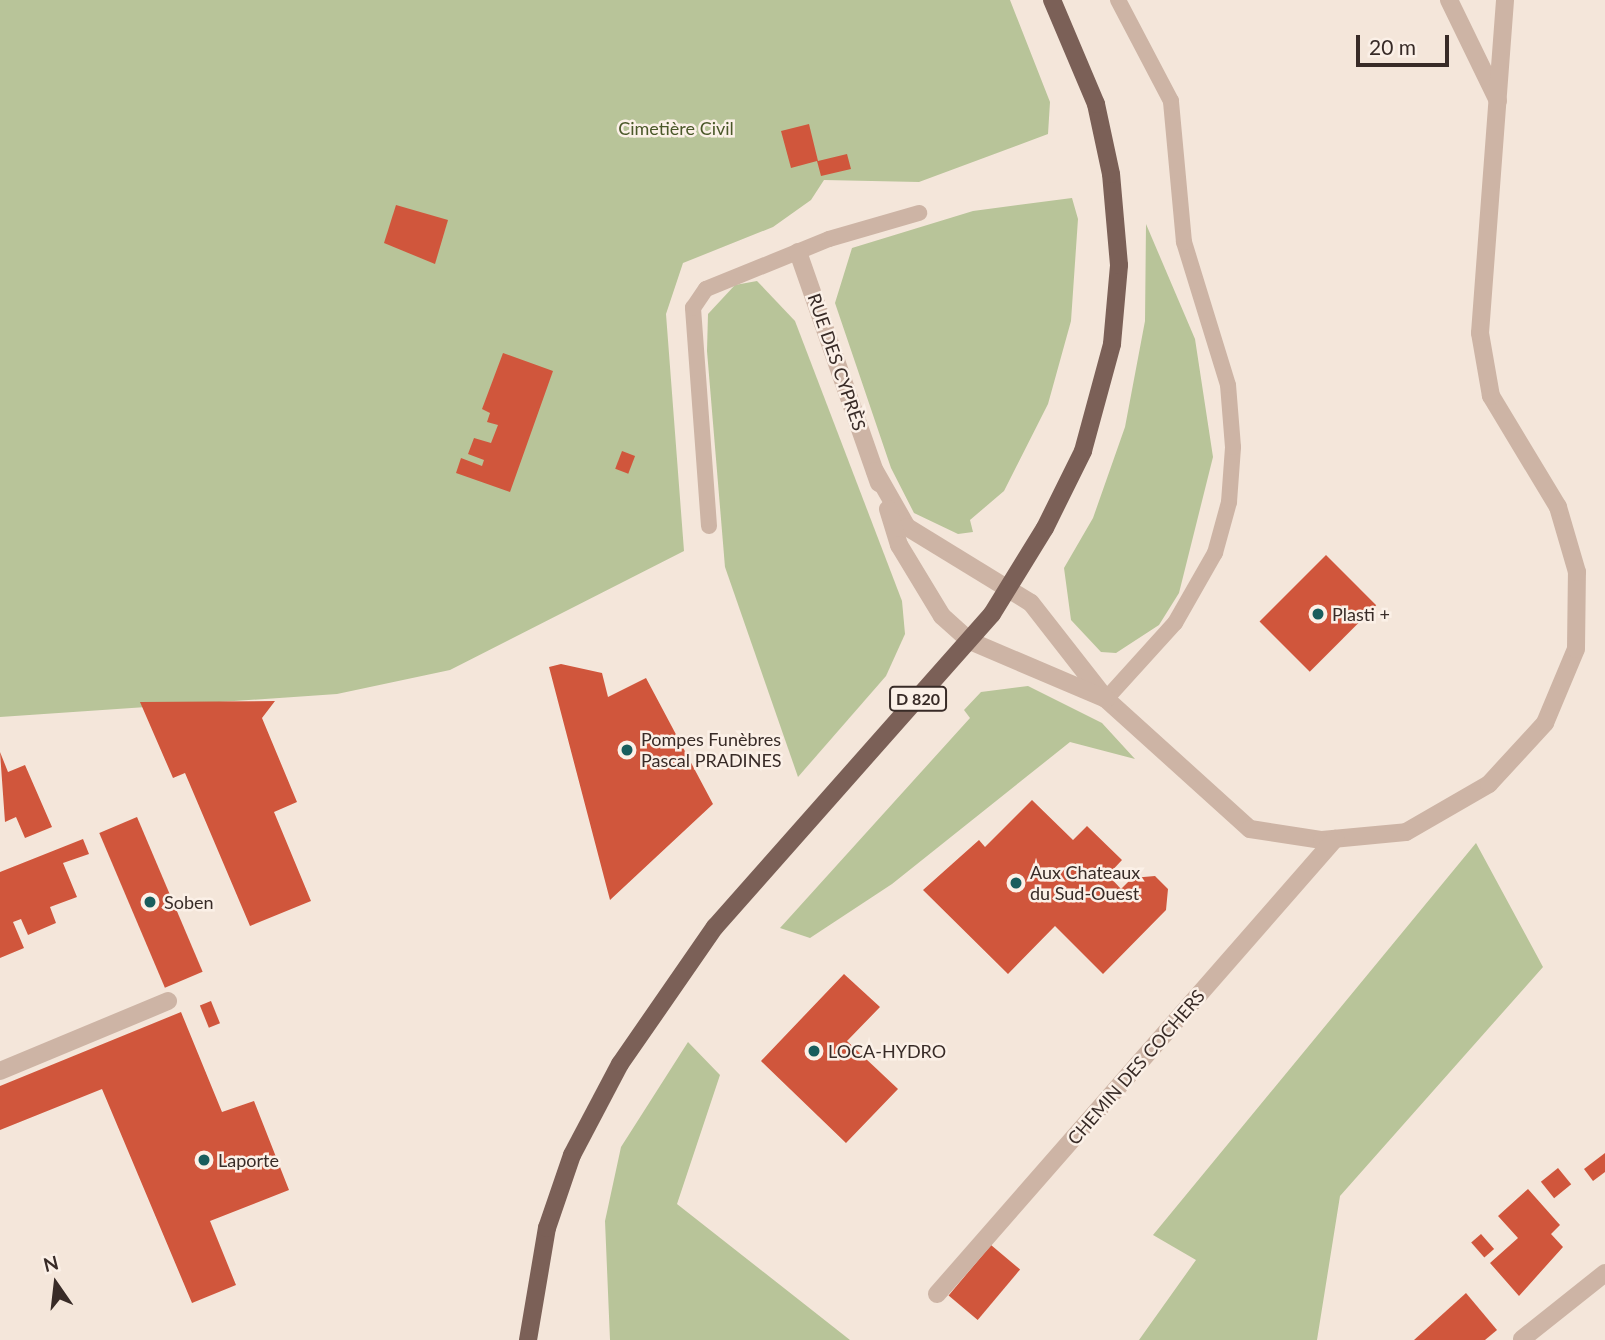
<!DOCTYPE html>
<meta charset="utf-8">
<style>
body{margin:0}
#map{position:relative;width:1605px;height:1340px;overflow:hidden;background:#f4e6da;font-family:Lato,sans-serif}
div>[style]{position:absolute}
.green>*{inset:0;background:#b8c499}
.building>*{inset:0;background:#d0563c;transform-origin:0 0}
.service>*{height:16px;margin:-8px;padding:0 8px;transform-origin:8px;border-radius:8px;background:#cdb4a5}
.minor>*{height:18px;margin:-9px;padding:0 9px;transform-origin:9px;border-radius:9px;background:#cdb4a5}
.primary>*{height:18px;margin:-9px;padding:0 9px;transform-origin:9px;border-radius:9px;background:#7b6057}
.dots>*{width:19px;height:19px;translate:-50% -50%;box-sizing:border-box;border:4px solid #fbf0e7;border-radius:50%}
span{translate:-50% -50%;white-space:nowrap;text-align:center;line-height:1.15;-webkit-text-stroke:5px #fbf0e7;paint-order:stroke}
.shield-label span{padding:2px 5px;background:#fbf0e7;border:2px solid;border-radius:5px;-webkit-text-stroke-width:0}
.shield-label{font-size:16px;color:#382b27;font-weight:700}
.park-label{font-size:18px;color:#4a5829}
.street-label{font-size:18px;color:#382b27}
.poi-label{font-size:18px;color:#382b27}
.left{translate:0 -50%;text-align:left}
.north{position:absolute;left:21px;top:1249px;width:70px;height:70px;-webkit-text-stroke:5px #fbf0e7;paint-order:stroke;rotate:346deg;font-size:19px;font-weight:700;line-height:28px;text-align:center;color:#382b27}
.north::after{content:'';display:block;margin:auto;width:24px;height:32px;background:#382b27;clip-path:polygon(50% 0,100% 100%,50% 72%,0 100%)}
.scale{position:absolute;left:1356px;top:35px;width:93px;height:32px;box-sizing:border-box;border:4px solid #382b27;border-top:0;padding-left:9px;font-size:21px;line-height:24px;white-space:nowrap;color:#382b27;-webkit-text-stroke:5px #fbf0e7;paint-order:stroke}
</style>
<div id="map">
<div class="green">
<div style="clip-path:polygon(0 0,1010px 0,1050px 102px,1048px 134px,919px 182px,824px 180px,811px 200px,773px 227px,683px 263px,666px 314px,684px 551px,450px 670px,337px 694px,0 717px)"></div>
<div style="clip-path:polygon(1072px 198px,1078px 219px,1071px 321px,1048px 404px,1004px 491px,970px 520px,973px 532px,958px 534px,914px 513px,891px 468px,835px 303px,852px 248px,973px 211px)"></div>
<div style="clip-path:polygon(1146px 224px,1195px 339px,1213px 457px,1179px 593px,1159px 625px,1116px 653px,1101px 652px,1071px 620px,1064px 568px,1093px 518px,1125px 427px,1145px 321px)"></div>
<div style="clip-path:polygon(757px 281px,795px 321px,902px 601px,905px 634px,886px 676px,798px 777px,725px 567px,707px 351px,708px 314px,735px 285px)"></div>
<div style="clip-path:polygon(1028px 686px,1102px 723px,1135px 759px,1070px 742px,892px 884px,810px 938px,780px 928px,970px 718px,964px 710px,981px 692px)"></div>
<div style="clip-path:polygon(1476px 843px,1543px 967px,1340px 1196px,1317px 1340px,1139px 1340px,1196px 1260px,1153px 1235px)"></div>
<div style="clip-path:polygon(688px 1042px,720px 1075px,677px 1204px,850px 1340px,610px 1340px,605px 1221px,621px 1147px)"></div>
</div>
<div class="building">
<div style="clip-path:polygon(809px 124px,818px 161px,847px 154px,851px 169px,821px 176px,817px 161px,791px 168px,781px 131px)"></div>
<div style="clip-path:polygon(396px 205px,448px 220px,435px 264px,384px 243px)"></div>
<div style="clip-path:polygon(503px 353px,553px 371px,510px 492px,456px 473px,461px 458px,482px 466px,484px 460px,468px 454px,474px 438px,491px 443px,498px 425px,487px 422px,490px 413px,482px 409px)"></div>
<div style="left:622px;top:451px;width:14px;height:19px;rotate:21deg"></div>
<div style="left:1326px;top:555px;width:71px;height:94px;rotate:45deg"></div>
<div style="clip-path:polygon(561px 664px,602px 673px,608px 697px,646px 678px,713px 804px,610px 900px,549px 667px)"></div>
<div style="clip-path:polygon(275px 701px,262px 718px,297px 802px,274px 812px,311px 901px,250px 926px,185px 773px,173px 778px,140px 702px)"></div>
<div style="clip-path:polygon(0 752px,8px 772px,25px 765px,52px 827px,25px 838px,16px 817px,5px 822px)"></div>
<div style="clip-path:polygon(1032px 800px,1073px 840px,1087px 826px,1122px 860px,1108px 875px,1121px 889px,1132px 878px,1155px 876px,1168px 889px,1166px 910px,1103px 974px,1055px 926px,1008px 974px,923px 890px,979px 840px,985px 847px)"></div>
<div style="left:137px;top:817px;width:168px;height:41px;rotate:67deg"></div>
<div style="clip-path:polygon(83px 839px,89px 854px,63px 863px,77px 897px,50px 907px,56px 923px,28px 935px,21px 919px,13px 922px,24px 948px,0 958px,0 872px)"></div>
<div style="clip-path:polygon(844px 974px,880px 1007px,847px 1041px,898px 1089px,846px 1143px,761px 1061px)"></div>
<div style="left:211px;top:1001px;width:24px;height:12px;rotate:68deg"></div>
<div style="clip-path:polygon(181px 1012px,222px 1112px,254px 1101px,289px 1190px,210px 1221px,236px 1285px,192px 1303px,102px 1089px,0 1130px,0 1086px)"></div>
<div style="clip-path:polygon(1605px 1153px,1605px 1172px,1593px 1181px,1584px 1169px)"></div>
<div style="left:1558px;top:1168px;width:21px;height:22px;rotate:51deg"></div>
<div style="clip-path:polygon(1528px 1189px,1560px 1225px,1551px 1234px,1563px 1247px,1519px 1296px,1490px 1263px,1518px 1238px,1498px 1216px)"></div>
<div style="left:1481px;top:1234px;width:20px;height:13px;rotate:49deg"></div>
<div style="left:991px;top:1245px;width:38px;height:66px;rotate:40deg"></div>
<div style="clip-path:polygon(1466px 1293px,1497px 1330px,1485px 1340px,1414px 1340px)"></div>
</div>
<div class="service">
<div style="left:709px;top:526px;width:219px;rotate:-94.2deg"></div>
<div style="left:693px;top:308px;width:23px;rotate:-56deg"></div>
<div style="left:706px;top:289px;width:133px;rotate:-22.1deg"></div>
<div style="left:829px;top:239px;width:94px;rotate:-16.1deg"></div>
<div style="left:1106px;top:699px;width:103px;rotate:-47.8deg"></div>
<div style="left:1175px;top:623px;width:81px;rotate:-60.3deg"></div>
<div style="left:1215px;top:553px;width:53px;rotate:-74.6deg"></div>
<div style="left:1229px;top:502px;width:55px;rotate:-85.8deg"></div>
<div style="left:1233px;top:447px;width:62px;rotate:-94.6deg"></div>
<div style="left:1228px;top:385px;width:150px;rotate:-107.1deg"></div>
<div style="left:1184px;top:242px;width:142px;rotate:-95.3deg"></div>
<div style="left:1171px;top:101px;width:114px;rotate:-117.7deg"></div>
</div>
<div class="minor">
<div style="left:1449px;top:0;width:112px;rotate:64.1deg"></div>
<div style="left:798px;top:252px;width:245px;rotate:70.7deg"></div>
<div style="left:875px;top:471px;width:64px;rotate:60.3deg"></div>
<div style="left:907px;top:527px;width:145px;rotate:31.5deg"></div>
<div style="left:1031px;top:603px;width:122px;rotate:52deg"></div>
<div style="left:1106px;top:699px;width:194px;rotate:42.1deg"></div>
<div style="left:1250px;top:829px;width:73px;rotate:8.7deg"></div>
<div style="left:1322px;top:840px;width:84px;rotate:-5.4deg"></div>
<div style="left:1406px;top:832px;width:96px;rotate:-30deg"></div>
<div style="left:1489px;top:784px;width:83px;rotate:-47.4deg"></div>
<div style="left:1545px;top:723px;width:80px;rotate:-67.3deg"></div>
<div style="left:1576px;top:649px;width:77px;rotate:-89.3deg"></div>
<div style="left:1577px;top:572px;width:68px;rotate:-106.3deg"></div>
<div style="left:1558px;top:507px;width:130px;rotate:-121.1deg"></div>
<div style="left:1491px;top:396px;width:64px;rotate:-99.9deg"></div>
<div style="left:1480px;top:333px;width:334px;rotate:-85.7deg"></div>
<div style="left:888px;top:509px;width:38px;rotate:73deg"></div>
<div style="left:899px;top:545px;width:83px;rotate:58.8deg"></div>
<div style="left:942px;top:616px;width:38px;rotate:42deg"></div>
<div style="left:970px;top:641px;width:148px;rotate:23.1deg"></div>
<div style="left:0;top:1071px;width:182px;rotate:-22.6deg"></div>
<div style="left:937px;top:1294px;width:605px;rotate:-48.82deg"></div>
<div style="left:1522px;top:1339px;width:106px;rotate:-38.5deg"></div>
</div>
<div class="primary">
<div style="left:528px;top:1340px;width:114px;rotate:-80.4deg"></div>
<div style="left:547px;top:1228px;width:77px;rotate:-71.1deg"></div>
<div style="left:572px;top:1155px;width:103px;rotate:-62.2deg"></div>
<div style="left:620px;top:1064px;width:167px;rotate:-55.3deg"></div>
<div style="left:715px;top:927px;width:418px;rotate:-48.5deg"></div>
<div style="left:992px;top:614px;width:101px;rotate:-58.4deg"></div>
<div style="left:1045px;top:528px;width:86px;rotate:-63.7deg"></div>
<div style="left:1083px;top:451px;width:111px;rotate:-74.8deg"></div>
<div style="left:1112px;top:344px;width:79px;rotate:-84.9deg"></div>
<div style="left:1119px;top:265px;width:91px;rotate:-95deg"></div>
<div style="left:1111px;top:174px;width:72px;rotate:-102.1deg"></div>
<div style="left:1096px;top:104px;width:113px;rotate:-112.9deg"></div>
</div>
<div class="dots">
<div style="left:1318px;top:614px;background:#195d5d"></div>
<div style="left:627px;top:750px;background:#195d5d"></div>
<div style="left:1016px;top:883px;background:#195d5d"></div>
<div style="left:150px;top:902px;background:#195d5d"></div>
<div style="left:814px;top:1051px;background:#195d5d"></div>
<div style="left:204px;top:1160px;background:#195d5d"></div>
</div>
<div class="shield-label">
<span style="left:918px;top:699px">D 820</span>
</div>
<div class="park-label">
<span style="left:676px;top:128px">Cimetière Civil</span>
</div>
<div class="street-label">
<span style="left:837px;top:362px;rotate:71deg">RUE DES CYPRÈS</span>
<span style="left:1136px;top:1067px;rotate:-49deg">CHEMIN DES COCHERS</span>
</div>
<div class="poi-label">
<span class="left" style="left:1332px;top:614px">Plasti +</span>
<span class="left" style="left:641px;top:750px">Pompes Funèbres<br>Pascal PRADINES</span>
<span class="left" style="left:1030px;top:883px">Aux Chateaux<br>du Sud-Ouest</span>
<span class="left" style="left:164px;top:902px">Soben</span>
<span class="left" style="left:828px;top:1051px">LOCA-HYDRO</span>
<span class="left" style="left:218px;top:1160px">Laporte</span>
</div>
<div class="north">N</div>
<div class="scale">20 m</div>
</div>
